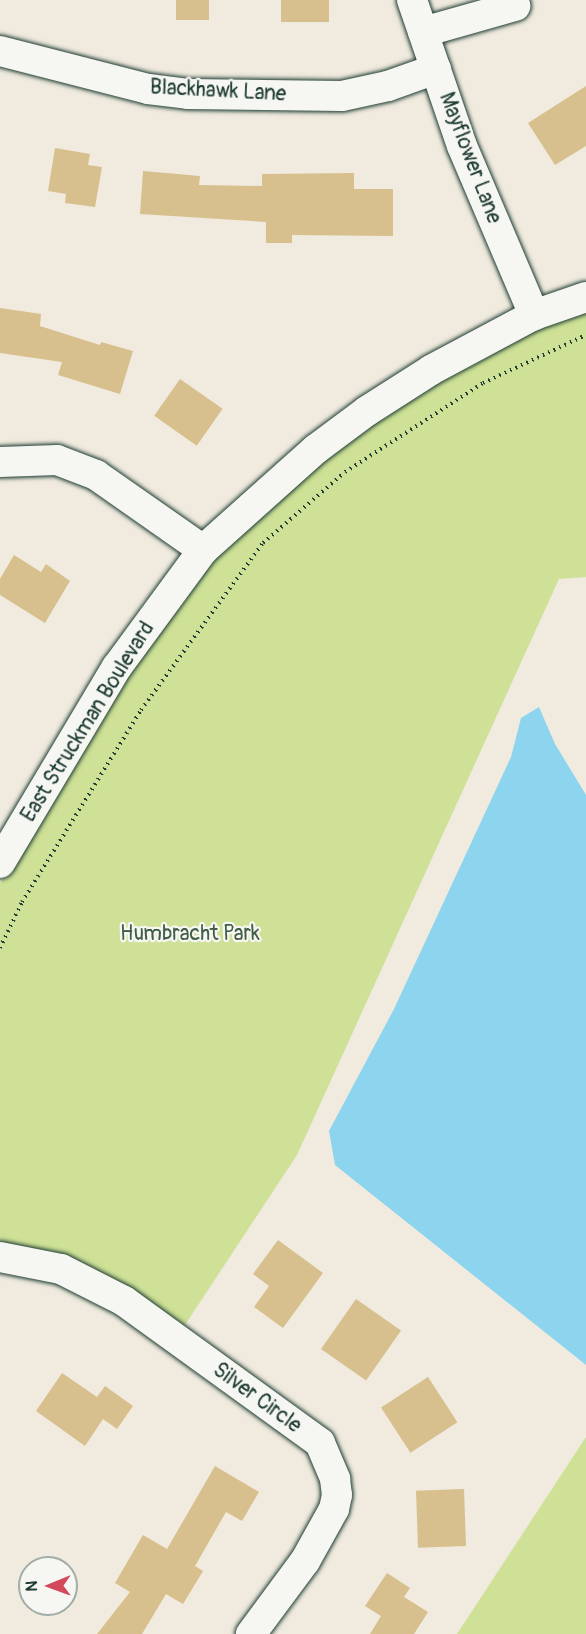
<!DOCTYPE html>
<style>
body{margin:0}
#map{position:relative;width:586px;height:1634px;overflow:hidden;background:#f0ebde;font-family:Pangolin,sans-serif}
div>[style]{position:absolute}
.green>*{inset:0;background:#cee196}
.water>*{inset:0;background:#8dd4ee}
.building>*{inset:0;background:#d8bf8e;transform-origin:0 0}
.path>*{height:4px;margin-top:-2px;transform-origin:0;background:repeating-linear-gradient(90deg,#1f3d34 0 1.5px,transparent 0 6px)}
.roads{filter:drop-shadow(0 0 2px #1f3d34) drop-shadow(0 0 2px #1f3d34)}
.minor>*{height:30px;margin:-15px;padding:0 15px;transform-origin:15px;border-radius:15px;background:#f6f6f2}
span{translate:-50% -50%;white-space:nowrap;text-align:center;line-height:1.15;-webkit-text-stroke:4.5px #f6f6f2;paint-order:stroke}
.street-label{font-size:21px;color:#1f3d34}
.park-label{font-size:21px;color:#425e48}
.north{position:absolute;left:18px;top:1556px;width:60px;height:60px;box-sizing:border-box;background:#f6f6f2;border:2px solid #a0aca6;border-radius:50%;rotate:269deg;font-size:16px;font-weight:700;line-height:24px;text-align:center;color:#1f3d34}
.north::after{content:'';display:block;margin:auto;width:21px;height:27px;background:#d1495b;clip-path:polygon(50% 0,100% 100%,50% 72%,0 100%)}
</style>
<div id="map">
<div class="green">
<div style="clip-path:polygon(586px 307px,586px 577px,559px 579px,297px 1155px,183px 1328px,0 1246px,0 884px,123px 678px,211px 554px,390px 409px,536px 324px)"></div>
<div style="clip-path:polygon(586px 1437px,586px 1634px,457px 1634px)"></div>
</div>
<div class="water">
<div style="clip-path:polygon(539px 707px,555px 744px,586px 795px,586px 1365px,335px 1165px,329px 1131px,394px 1009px,511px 757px,521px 718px)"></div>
</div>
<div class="building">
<div style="left:176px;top:0;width:33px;height:20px"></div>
<div style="left:281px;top:0;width:48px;height:22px"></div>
<div style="clip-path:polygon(586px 86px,586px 146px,555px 165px,528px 123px)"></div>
<div style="clip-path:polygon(55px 148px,90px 154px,88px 165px,102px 167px,95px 207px,65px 203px,66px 194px,48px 191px)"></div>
<div style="clip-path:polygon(143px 171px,200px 176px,199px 185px,262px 186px,262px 174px,354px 173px,354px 189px,393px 189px,393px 236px,292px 235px,292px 243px,266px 243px,266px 222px,140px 214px)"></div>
<div style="clip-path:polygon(0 308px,41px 314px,40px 326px,100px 345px,101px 342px,133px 351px,120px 394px,58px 375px,62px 362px,0 353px)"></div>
<div style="left:180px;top:379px;width:52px;height:45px;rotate:35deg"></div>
<div style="clip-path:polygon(14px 555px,41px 572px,46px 564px,70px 581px,45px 623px,0 595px,0 579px)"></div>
<div style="clip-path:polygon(278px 1240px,323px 1273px,283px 1328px,254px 1307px,269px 1286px,253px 1274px)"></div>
<div style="left:356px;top:1299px;width:55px;height:61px;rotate:35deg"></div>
<div style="clip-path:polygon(62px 1373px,97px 1397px,105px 1386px,133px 1406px,117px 1429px,103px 1419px,85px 1446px,36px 1411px)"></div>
<div style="left:428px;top:1377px;width:54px;height:56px;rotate:57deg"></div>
<div style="clip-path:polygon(215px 1466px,259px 1492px,242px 1521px,226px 1512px,195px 1566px,203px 1571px,183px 1604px,166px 1594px,142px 1634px,97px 1634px,130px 1592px,115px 1583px,143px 1535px,167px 1549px)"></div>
<div style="left:464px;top:1489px;width:57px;height:48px;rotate:88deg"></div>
<div style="clip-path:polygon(387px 1573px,410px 1588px,404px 1597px,428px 1612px,414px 1634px,370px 1634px,381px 1616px,365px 1606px)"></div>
</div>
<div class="path">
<div style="left:0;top:948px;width:51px;rotate:-64.4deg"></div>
<div style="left:22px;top:902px;width:226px;rotate:-58.2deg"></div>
<div style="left:141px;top:710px;width:207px;rotate:-53.9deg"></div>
<div style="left:263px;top:543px;width:108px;rotate:-40.9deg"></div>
<div style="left:345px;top:472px;width:164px;rotate:-32.8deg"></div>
<div style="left:483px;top:383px;width:114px;rotate:-25deg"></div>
</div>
<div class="roads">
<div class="minor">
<div style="left:412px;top:0;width:154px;rotate:71.1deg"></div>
<div style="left:462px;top:146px;width:184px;rotate:66.9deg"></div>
<div style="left:423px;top:32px;width:96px;rotate:-15.8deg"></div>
<div style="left:0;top:51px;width:153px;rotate:14.4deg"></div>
<div style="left:148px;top:89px;width:40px;rotate:7.1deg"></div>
<div style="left:188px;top:94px;width:154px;rotate:0.7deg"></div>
<div style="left:342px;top:96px;width:47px;rotate:-12.3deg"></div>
<div style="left:388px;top:86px;width:51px;rotate:-19.5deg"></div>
<div style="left:0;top:462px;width:57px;rotate:-2deg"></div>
<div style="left:57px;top:460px;width:42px;rotate:21deg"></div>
<div style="left:96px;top:475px;width:131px;rotate:35deg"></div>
<div style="left:0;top:863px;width:228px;rotate:-59.2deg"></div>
<div style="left:117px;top:667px;width:145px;rotate:-53.7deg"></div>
<div style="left:203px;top:550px;width:152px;rotate:-41.8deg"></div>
<div style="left:316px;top:449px;width:64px;rotate:-36.7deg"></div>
<div style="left:367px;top:411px;width:76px;rotate:-32.6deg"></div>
<div style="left:431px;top:370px;width:117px;rotate:-28.1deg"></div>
<div style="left:534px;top:315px;width:55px;rotate:-19.1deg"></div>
<div style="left:0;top:1257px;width:62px;rotate:11.1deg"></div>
<div style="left:61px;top:1269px;width:71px;rotate:26.9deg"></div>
<div style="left:124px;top:1301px;width:242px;rotate:35.9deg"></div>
<div style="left:320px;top:1443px;width:39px;rotate:67deg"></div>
<div style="left:335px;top:1479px;width:16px;rotate:83deg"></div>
<div style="left:337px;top:1495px;width:14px;rotate:102deg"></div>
<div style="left:334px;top:1509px;width:60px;rotate:119.1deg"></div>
<div style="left:305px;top:1561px;width:91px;rotate:126.5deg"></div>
</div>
</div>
<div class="street-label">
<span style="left:218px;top:91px;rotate:3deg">Blackhawk Lane</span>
<span style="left:470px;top:158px;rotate:69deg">Mayflower Lane</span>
<span style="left:88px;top:722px;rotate:-58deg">East Struckman Boulevard</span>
<span style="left:257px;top:1398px;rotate:36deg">Silver Circle</span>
</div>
<div class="park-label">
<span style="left:190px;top:934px">Humbracht Park</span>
</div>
<div class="north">N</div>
</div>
